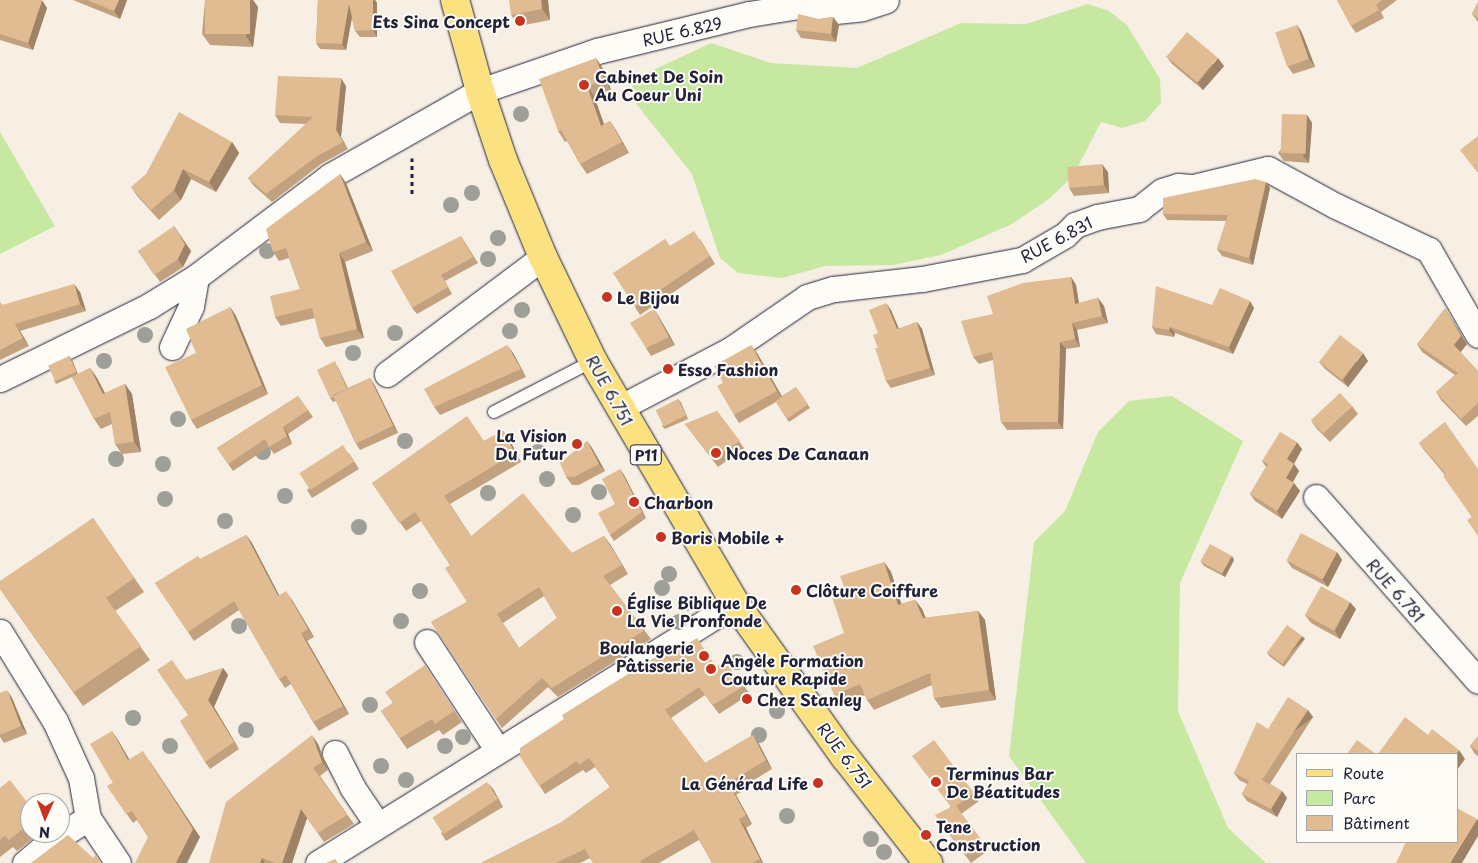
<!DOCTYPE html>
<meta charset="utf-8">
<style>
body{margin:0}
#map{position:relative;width:1478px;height:863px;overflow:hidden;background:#f7efe3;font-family:"Playpen Sans",sans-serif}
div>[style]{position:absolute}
.green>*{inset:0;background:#c7e8a1}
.path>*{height:3px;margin-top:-1.5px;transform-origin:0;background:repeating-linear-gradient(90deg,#22223b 0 4px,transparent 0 8px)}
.roads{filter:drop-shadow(0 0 1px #22223b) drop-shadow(0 0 1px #22223b)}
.lane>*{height:12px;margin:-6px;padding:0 6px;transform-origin:6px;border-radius:6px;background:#fdfcf7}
.street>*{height:25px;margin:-12.5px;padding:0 12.5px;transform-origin:12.5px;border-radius:12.5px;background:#fdfcf7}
.primary>*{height:28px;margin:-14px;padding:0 14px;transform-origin:14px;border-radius:14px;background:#fbe180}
.trees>*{width:16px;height:16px;margin:-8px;border-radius:50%;background:#9d9f98}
.wall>*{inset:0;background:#c2a17e}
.shaded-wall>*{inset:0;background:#9e8366;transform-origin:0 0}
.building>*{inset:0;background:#e1bb92;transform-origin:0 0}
.dots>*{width:14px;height:14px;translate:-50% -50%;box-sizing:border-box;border:2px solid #fdfcf7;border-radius:50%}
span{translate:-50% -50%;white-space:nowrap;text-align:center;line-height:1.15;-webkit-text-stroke:4px #fdfcf7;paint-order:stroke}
.shield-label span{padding:1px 4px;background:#fdfcf7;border:1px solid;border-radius:4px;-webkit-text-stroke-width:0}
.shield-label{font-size:15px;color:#22223b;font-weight:700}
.poi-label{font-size:16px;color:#22223b;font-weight:700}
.right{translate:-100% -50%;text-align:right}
.left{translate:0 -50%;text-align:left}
.street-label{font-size:16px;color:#22223b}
.legend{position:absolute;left:1296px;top:753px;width:162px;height:90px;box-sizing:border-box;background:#fdfcf7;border:1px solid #a5a5ac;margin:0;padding:6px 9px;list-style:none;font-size:15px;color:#22223b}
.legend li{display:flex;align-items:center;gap:10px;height:25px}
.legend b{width:25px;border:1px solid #a5a5ac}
.north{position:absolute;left:20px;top:793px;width:50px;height:50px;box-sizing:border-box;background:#fdfcf7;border:1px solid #a5a5ac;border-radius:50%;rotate:182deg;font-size:14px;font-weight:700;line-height:20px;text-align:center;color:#22223b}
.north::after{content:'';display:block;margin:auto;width:18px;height:22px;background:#c8321e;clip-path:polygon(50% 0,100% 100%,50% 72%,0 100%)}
</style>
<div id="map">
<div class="green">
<div style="clip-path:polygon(1088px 4px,1109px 11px,1127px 25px,1160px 79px,1161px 103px,1145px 121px,1122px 128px,1101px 122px,1073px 176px,1049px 199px,1010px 225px,941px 255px,893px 265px,825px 266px,782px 278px,738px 273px,720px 258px,692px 174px,634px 101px,632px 80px,711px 43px,771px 63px,857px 68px,961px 23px,1026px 24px)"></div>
<div style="clip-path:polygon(0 132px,55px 226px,0 254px)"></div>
<div style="clip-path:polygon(1172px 396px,1243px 441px,1180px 583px,1178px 711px,1228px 828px,1266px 863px,1086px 863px,1009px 756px,1034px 542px,1065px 511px,1098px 432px,1129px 401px)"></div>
</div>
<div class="path">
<div style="left:412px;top:158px;width:39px;rotate:90deg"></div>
</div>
<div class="roads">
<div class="lane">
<div style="left:494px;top:412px;width:111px;rotate:-27.3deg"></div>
</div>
<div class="street">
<div style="left:172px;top:347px;width:45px;rotate:-65.1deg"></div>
<div style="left:191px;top:306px;width:29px;rotate:-80deg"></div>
<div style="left:387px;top:374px;width:195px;rotate:-36.9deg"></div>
<div style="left:0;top:379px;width:166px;rotate:-26.1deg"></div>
<div style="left:149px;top:306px;width:55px;rotate:-31.7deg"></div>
<div style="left:196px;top:277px;width:168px;rotate:-37deg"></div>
<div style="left:330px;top:176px;width:172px;rotate:-29.5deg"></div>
<div style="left:480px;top:91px;width:124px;rotate:-18.9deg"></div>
<div style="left:597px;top:51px;width:156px;rotate:-13.7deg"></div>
<div style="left:749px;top:14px;width:57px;rotate:-9.1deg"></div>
<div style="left:805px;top:5px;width:7px;rotate:45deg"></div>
<div style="left:810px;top:10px;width:16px;rotate:7deg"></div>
<div style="left:826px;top:12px;width:36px;rotate:-6deg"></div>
<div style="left:862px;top:8px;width:25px;rotate:-18deg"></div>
<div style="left:619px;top:408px;width:125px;rotate:-27.6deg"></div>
<div style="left:730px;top:350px;width:93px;rotate:-34.5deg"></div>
<div style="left:807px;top:297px;width:28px;rotate:-17deg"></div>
<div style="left:834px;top:289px;width:89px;rotate:-6.5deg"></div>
<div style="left:922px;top:279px;width:102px;rotate:-10.8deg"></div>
<div style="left:1022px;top:260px;width:50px;rotate:-30.2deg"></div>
<div style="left:1065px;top:235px;width:14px;rotate:-45deg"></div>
<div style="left:1075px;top:225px;width:23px;rotate:-20deg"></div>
<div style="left:1097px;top:217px;width:43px;rotate:-10.8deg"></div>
<div style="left:1139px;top:209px;width:29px;rotate:-38deg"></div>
<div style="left:1162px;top:191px;width:17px;rotate:-17deg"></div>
<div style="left:1178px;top:186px;width:16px;rotate:4deg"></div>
<div style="left:1194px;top:187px;width:76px;rotate:-13.7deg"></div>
<div style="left:1268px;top:169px;width:77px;rotate:28.6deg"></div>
<div style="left:1336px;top:206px;width:103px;rotate:25.3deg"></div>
<div style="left:1429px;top:250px;width:98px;rotate:60deg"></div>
<div style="left:1316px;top:497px;width:245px;rotate:48.6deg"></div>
<div style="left:0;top:632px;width:105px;rotate:58.3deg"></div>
<div style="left:55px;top:721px;width:63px;rotate:65.5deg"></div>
<div style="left:81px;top:778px;width:41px;rotate:80.1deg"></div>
<div style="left:88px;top:818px;width:54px;rotate:56.3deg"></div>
<div style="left:427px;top:642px;width:128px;rotate:56.8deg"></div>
<div style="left:335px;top:753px;width:38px;rotate:63deg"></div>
<div style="left:352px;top:787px;width:45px;rotate:56deg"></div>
<div style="left:25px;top:863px;width:31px;rotate:-40deg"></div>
<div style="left:49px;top:843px;width:46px;rotate:-32.7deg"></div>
<div style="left:318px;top:863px;width:491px;rotate:-31.9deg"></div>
</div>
<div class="primary">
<div style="left:455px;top:0;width:94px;rotate:74.6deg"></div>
<div style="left:480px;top:91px;width:73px;rotate:71.6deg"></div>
<div style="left:503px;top:160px;width:105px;rotate:67.6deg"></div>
<div style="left:543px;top:257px;width:115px;rotate:64.3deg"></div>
<div style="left:593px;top:361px;width:281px;rotate:59.6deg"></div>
<div style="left:735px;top:603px;width:189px;rotate:54.5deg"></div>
<div style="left:845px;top:757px;width:135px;rotate:51.9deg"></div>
</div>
</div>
<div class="trees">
<div style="left:521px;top:114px"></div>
<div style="left:472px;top:193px"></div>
<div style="left:451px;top:205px"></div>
<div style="left:498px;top:238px"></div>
<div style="left:267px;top:251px"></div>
<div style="left:488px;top:259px"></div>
<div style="left:522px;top:310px"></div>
<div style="left:510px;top:331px"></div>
<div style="left:395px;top:333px"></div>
<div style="left:145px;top:335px"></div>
<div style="left:353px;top:353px"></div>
<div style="left:104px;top:361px"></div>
<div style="left:178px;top:419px"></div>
<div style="left:405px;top:441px"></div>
<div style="left:263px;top:452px"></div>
<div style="left:538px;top:452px"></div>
<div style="left:116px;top:459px"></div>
<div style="left:163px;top:464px"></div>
<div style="left:547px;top:479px"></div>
<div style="left:599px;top:492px"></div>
<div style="left:488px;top:493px"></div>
<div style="left:285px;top:496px"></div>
<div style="left:165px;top:499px"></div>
<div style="left:573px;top:515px"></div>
<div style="left:225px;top:521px"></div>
<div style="left:359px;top:527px"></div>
<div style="left:669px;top:574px"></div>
<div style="left:662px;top:588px"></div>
<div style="left:420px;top:591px"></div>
<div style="left:686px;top:603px"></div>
<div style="left:401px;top:621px"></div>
<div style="left:679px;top:622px"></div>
<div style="left:239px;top:626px"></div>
<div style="left:737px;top:662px"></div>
<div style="left:370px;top:705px"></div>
<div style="left:777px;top:711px"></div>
<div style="left:133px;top:718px"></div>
<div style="left:246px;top:730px"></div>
<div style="left:759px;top:735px"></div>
<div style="left:463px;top:737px"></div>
<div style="left:170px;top:746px"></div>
<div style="left:445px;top:746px"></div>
<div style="left:381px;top:766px"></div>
<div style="left:406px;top:780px"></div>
<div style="left:787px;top:816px"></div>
<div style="left:871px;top:839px"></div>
<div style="left:884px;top:852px"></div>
</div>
<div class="wall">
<div style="clip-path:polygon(0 0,47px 8px,33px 50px,0 40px)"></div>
<div style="clip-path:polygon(73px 0,127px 0,120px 19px)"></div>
<div style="clip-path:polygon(205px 0,253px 0,258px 7px,253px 47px,210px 45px,202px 34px)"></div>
<div style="clip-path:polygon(318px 0,375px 0,377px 3px,377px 37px,360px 37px,355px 31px,352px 18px,346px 50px,320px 49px,316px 43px)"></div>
<div style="clip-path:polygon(548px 0,550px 20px,519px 26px,511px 15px)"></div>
<div style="clip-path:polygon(1337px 0,1397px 0,1381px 12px,1384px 18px,1356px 33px,1351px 26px)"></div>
<div style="clip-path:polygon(1478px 2px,1478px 22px,1472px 14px)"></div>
<div style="clip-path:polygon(833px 17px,839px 25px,836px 42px,801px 38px,796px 30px,819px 19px)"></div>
<div style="clip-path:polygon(1297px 25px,1302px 33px,1315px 67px,1293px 74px,1288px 67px)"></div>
<div style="clip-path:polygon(1166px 56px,1224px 66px,1203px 90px,1172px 64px)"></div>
<div style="clip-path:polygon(596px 58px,603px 69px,611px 90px,594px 96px,604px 124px,610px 121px,617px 132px,629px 153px,587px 174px,580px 164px,567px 141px,565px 142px,558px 131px)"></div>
<div style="clip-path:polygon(346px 86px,341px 137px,348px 149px,321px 164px,272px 202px,254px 186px,248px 178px,306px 124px,280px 123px,275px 115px)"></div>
<div style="clip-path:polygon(1307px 115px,1312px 123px,1309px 163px,1284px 161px,1278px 153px)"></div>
<div style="clip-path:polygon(232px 142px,239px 153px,216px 192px,191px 179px,181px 200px,159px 220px,138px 197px,131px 187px)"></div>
<div style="clip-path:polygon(1108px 172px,1109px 193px,1074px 196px,1069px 188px)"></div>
<div style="clip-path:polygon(340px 174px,346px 183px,373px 251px,345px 262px,364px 338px,326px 347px,320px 338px,315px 318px,281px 326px,275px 317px,300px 289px,289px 258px,279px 261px,273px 252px)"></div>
<div style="clip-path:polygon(1266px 182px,1270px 188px,1253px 265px,1222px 256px,1217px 249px,1226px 221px,1167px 220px,1163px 214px)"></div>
<div style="clip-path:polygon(179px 234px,191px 251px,183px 267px,160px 282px,138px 251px)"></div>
<div style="clip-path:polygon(461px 236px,478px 263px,445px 281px,452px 294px,417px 314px,412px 308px)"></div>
<div style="clip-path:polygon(700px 239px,715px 264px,640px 315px,635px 307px,670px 246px)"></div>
<div style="clip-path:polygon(1071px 277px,1076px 285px,1079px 303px,1098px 298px,1104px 306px,1108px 323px,1077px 330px,1080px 347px,1066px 349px,1063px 429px,1007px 430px,1001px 422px,993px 360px,979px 364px,973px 357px,993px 314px)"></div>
<div style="clip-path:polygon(80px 292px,86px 311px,20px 331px,29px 346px,0 360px,0 302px,2px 305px)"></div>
<div style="clip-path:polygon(1212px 305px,1254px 308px,1233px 354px,1175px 333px,1174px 337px,1156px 334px,1152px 327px)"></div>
<div style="clip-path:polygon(230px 307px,236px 316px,268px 394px,197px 429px,191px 420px,196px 353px)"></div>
<div style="clip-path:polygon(654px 309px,659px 317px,675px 345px,651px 356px,646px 348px)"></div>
<div style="clip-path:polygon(891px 310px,898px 329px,917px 322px,922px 329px,935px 375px,891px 388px,886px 381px,878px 348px,878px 333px)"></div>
<div style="clip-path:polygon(1450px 316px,1467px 344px,1460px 352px,1478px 371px,1478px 416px,1466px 426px,1441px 400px,1436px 392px,1455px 375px,1422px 352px,1417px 344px)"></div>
<div style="clip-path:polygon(513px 353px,526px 377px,440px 415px,434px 407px)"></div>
<div style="clip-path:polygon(757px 353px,782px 396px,796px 387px,810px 408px,789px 422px,776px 402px,739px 423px,734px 415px,723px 383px)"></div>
<div style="clip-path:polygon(69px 356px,72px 360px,78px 374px,90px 368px,97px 378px,105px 393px,125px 384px,132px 394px,141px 452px,122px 454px,115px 444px,112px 424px,101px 429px,94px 419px,72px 377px,56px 384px,54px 380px)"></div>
<div style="clip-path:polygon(1368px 361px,1348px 387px,1325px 369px,1319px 362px)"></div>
<div style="clip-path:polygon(337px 365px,348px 388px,370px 378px,375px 386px,398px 433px,360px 450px,355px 442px,336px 401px,333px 402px,330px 398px)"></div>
<div style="clip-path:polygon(298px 396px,313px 417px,288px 434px,292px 444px,274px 454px,269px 447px,233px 471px,217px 448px)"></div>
<div style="clip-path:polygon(678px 399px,681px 403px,688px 419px,665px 429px,662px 426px)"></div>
<div style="clip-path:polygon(1352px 406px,1358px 414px,1330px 442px,1317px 429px,1312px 422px)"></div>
<div style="clip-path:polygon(717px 411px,744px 448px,718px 467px,685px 424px)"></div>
<div style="clip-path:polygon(1445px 422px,1472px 517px,1445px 475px,1424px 450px,1419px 443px)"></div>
<div style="clip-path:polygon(evenodd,503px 431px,509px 439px,521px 462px,450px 504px,471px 536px,572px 553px,604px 536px,628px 574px,610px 585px,651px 639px,558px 697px,548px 687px,502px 728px,431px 622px,467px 602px,450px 565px,421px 521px,406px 531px,372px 483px,484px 441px,503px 431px,544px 596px,557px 618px,519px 648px,503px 623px,544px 596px)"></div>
<div style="clip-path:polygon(587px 441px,592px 448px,605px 471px,579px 485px,572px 485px,566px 477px)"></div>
<div style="clip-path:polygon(1302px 449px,1294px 464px,1299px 471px,1293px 482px,1300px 491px,1282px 519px,1255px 501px,1250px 494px,1266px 467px,1262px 461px)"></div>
<div style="clip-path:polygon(349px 453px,359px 469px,312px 498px,307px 490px)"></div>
<div style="clip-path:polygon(620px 469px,624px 475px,646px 518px,614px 541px,610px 535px)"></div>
<div style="clip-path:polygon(93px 518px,144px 592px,115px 611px,150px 660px,83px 706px,0 589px)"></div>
<div style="clip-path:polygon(246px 535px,252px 543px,279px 595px,292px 600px,314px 637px,307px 641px,349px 714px,319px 731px,313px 722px,291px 684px,285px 688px,279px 679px,239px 610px,194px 641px,155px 583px)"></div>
<div style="clip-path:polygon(1337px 552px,1342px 560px,1328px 587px,1292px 568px,1287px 561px)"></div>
<div style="clip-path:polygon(1232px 556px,1234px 560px,1225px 577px,1204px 566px,1201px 562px)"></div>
<div style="clip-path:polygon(884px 562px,891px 572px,901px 604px,915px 600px,922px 609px,925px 618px,978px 611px,985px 620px,996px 700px,941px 708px,934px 698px,932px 685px,874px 710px,867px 700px,865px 695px,840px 705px,834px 695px,844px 633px,844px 587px)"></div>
<div style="clip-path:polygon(1356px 609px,1340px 639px,1311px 623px,1305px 615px)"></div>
<div style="clip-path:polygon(1305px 639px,1284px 667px,1269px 656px,1267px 652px)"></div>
<div style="clip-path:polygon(667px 650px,671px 655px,717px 666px,744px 686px,750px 694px,719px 714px,705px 695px,671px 718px,705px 763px,753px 735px,759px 744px,772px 769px,739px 789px,741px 792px,736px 795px,752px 824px,746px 828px,763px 863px,712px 863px,699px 840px,659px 863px,593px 863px,590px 858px,580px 863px,481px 863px,562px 822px,610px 787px,595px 767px,586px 773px,583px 770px,545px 794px,520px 756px,564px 719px)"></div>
<div style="clip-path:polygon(223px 668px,228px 675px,214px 707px,239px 749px,210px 769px,205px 762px,188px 715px,186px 680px)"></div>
<div style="clip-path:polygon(432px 677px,462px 722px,443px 735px,439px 730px,407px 749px,381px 711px)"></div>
<div style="clip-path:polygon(0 693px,12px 698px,27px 734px,4px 743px,0 737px)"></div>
<div style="clip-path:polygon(1313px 717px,1270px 784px,1282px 791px,1287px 798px,1277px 817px,1247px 801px,1242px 794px,1247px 784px,1239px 780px,1234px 773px,1268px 729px)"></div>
<div style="clip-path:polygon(112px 731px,129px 760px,200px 837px,148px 837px,137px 820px,133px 823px,107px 786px,113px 783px)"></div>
<div style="clip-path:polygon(1478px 736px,1478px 756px,1475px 754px,1470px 746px)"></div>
<div style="clip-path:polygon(318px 744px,328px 770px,320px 776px,354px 824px,324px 842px,307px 818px,292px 863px,209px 863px)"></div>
<div style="clip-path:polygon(0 788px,30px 806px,30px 833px,40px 833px,17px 851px,13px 847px,0 857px)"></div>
<div style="clip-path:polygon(493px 789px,503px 807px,446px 841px,441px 833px)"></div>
<div style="clip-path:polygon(974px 793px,979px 801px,961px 814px,989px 850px,971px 863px,940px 822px,950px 807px)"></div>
</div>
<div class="shaded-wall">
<div style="clip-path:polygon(42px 0,47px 8px,33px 50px,28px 43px)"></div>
<div style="clip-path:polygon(119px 0,127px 0,120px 19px,114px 11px)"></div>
<div style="clip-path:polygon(250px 0,253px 0,258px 7px,253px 47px,246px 36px)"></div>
<div style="clip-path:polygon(373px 0,375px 0,377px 3px,377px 37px,373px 30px)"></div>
<div style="clip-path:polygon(541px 0,548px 0,550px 20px,542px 9px)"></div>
<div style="clip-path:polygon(349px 4px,353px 11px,346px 50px,342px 44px)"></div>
<div style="clip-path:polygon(833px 17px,839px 25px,836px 42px,831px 34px)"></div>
<div style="clip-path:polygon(1297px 25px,1302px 33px,1315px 67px,1309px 59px)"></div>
<div style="clip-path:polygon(596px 58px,603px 69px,611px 90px,604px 80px)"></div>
<div style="clip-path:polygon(1218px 58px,1224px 66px,1203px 90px,1198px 83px)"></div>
<div style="clip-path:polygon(341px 78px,346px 86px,341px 137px,348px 149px,336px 130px)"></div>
<div style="clip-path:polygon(587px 86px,594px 96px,608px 136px,601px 126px)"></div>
<div style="clip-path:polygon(1307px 115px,1312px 123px,1309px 163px,1303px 156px)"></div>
<div style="clip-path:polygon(610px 121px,617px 132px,629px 153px,622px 142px)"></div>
<div style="clip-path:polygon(232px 142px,239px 153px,216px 192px,209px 182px)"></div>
<div style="clip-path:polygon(1102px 164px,1108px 172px,1109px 193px,1104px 185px)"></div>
<div style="clip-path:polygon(183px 169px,191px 179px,181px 200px,174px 190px)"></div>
<div style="clip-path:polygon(340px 174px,346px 183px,373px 251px,366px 242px)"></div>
<div style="clip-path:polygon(1266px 182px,1270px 188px,1253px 265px,1249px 258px)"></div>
<div style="clip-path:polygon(174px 226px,191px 251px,183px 267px,178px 259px)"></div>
<div style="clip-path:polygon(339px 253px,345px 262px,364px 338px,357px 329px)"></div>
<div style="clip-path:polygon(1071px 277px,1076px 285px,1080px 311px,1075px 304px)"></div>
<div style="clip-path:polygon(74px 284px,80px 292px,86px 311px,80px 304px)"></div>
<div style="clip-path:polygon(1098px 298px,1104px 306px,1108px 323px,1102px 316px)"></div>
<div style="clip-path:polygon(1250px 301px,1254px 308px,1233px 354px,1229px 347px)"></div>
<div style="clip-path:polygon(886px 303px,891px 310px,902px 336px,897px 329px)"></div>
<div style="clip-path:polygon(230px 307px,236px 316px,268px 394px,262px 385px)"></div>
<div style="clip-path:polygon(1445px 308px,1467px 344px,1460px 353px,1454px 345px)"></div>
<div style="clip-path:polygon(654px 309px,659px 317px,675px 345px,669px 337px)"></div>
<div style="clip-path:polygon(917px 322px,922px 329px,935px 375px,930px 368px)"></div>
<div style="clip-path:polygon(1072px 323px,1077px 330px,1080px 347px,1075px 339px)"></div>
<div style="clip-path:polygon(15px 324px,20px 331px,29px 346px,23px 338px)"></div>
<div style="clip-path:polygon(1170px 327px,1175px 333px,1174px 337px,1169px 330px)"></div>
<div style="clip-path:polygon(1060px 342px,1066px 349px,1063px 429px,1058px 422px)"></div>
<div style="clip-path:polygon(507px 345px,513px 353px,526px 377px,521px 369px)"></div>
<div style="clip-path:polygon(751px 345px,757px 353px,783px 399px,777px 391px)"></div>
<div style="clip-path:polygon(1363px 353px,1368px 361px,1348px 387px,1343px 380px)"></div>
<div style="clip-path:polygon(69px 356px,72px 360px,78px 375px,76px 371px)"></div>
<div style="clip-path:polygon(90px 368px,97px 378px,110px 403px,103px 394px)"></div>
<div style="clip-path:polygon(370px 378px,375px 386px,398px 433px,393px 426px)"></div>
<div style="clip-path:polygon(125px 384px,132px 394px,141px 452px,134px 442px)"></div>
<div style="clip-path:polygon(678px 399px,681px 403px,688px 419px)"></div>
<div style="clip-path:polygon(283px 427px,288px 434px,292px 444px,287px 436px)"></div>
<div style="clip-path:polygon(503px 431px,509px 439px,521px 462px,515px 453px)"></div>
<div style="clip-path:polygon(587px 441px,592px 448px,605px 471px,599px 464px)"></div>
<div style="clip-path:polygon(1297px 442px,1302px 449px,1292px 467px,1287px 459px)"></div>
<div style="clip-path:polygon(1294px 464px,1299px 471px,1291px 485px,1286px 478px)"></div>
<div style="clip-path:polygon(620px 469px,624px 475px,646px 518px,642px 512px)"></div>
<div style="clip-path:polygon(1294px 483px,1300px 491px,1282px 519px,1277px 511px)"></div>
<div style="clip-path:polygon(246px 535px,252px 543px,284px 605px,278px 596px)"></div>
<div style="clip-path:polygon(604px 536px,610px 544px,628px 574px,622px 565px)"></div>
<div style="clip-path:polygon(1337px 552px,1342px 560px,1328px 587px,1322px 579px)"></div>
<div style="clip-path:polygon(1232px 556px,1234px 560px,1225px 577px,1222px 574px)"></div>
<div style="clip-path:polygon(884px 562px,891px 572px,905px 615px,898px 605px)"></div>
<div style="clip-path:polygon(286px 591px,292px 600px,314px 637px,308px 629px)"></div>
<div style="clip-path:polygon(915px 600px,922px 609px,930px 628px,923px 618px)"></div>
<div style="clip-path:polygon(1350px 602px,1356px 609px,1340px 639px,1335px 631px)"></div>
<div style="clip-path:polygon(978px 611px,985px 620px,996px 700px,989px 690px)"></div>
<div style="clip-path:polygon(301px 633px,307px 641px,349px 714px,343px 706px)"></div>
<div style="left:1302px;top:636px;width:4px;height:34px;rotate:45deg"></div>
<div style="clip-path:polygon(223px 668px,228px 675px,214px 707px,239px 749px,208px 700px)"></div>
<div style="clip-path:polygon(7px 690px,12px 698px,27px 734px,21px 726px)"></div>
<div style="left:1308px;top:710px;width:9px;height:84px;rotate:54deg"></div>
<div style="clip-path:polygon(112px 731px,118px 740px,135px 769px,128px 760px)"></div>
<div style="clip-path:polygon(312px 735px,318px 744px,328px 770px,322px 762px)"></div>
<div style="clip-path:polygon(753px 735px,759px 744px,772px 769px,766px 760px)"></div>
<div style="clip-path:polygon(1459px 750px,1465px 759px,1457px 770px,1457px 754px,1456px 754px)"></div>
<div style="clip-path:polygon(149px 760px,200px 837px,187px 863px,176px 863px)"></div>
<div style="clip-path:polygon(487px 782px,493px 789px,503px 807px,498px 799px)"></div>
<div style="clip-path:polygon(730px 786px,736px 795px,752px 824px,746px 815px)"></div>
<div style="clip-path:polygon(1282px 791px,1287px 798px,1277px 817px,1271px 809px)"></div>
<div style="clip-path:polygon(301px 809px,307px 818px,292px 863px,282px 863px)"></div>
<div style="clip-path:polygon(739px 819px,746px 828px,763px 863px,762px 863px,760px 859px)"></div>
<div style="clip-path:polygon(1477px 819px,1478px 820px,1478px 836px,1462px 863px,1450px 863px)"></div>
<div style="clip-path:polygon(262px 858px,265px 863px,260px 863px)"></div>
</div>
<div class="building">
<div style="clip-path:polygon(0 0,42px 0,28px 43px,0 34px)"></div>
<div style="clip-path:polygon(87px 0,119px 0,114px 11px)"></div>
<div style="left:205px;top:0;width:45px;height:34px"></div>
<div style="clip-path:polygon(318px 0,373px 0,373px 30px,355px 31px,349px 4px,342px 44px,316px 43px)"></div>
<div style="clip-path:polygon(509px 0,541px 0,542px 9px,511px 15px)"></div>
<div style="clip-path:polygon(1337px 0,1382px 0,1376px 5px,1379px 10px,1351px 26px)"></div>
<div style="clip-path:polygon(1478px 2px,1478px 18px,1472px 14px)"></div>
<div style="clip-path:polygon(798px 14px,819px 19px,833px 17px,831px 34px,796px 30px)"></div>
<div style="left:1297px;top:25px;width:36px;height:23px;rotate:71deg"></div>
<div style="left:1187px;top:32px;width:40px;height:32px;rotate:40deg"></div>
<div style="clip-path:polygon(596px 58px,604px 80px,587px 86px,601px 126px,610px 121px,622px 142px,580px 164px,561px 130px,558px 131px,539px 79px)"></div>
<div style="clip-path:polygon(278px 76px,341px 78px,336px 130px,343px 142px,316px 157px,266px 194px,248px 178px,313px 117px,275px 115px)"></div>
<div style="clip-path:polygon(179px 112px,232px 142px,209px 182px,183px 169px,174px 190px,151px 210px,131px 187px,146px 174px)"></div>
<div style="left:1282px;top:114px;width:25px;height:39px;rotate:2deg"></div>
<div style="clip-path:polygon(1478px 136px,1478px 172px,1477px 172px,1460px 150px)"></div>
<div style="left:1102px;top:164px;width:21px;height:35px;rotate:85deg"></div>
<div style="clip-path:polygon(340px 174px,366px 242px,339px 253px,357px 329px,320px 338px,312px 308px,275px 317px,270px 296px,300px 289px,286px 248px,273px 252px,266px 229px)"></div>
<div style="clip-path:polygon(1255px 179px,1266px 182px,1249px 258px,1217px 249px,1228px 215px,1163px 214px,1163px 198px)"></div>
<div style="clip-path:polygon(174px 226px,185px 244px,178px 259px,154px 275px,138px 251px)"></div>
<div style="clip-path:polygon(694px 231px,710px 256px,635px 307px,613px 273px,665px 239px,670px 246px)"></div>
<div style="clip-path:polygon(461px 236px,473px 257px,441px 275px,448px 287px,412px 308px,391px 271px)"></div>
<div style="clip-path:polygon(1071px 277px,1075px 304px,1098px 298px,1102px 316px,1072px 323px,1075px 339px,1060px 342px,1058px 422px,1001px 422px,992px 352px,973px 357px,961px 321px,993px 314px,987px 296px,1023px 283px)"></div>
<div style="clip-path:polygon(74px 284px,80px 304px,15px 324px,23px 338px,0 350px,0 302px,2px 305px)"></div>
<div style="clip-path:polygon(1156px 286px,1212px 305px,1220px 288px,1250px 301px,1229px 347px,1170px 327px,1169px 330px,1152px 327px)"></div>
<div style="clip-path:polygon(886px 303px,897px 329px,917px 322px,930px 368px,886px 381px,875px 348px,878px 348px,873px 335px,878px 333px,869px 310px)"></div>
<div style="clip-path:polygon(230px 307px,262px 385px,191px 420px,165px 367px,196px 353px,186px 329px)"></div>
<div style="clip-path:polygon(1445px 308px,1461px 336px,1454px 345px,1478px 371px,1478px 403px,1461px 419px,1436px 392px,1458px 373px,1417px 344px)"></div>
<div style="clip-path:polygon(654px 309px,669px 337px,646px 348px,630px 323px)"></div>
<div style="left:1340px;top:335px;width:29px;height:34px;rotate:38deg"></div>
<div style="clip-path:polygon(507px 345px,521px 369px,434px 407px,424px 389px)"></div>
<div style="clip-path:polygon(751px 345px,777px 391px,734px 415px,717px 386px,723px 383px,714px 366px)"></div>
<div style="left:69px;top:356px;width:17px;height:23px;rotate:65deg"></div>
<div style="clip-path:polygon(335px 361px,347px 389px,333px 395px,334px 397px,330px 398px,317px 370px)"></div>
<div style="clip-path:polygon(90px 368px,103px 394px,125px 384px,134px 442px,115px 444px,110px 412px,94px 419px,72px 377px)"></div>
<div style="left:370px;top:378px;width:53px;height:41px;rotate:64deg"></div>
<div style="left:796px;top:387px;width:21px;height:25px;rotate:55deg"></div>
<div style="left:1340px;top:393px;width:18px;height:40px;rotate:47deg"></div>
<div style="clip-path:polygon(298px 396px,308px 410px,283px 427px,287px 436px,269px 447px,265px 439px,228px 464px,217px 448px)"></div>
<div style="left:678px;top:399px;width:18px;height:25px;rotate:63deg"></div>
<div style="clip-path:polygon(717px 411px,740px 441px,713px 460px,685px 424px)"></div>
<div style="clip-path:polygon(evenodd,467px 416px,484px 441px,503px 431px,515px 453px,444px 496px,471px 536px,523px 493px,572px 553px,604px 536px,622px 565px,603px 576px,645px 630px,552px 688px,542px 678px,496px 719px,431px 622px,467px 602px,445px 568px,450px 565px,415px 512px,399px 523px,372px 483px,467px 416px,539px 587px,557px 618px,519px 648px,497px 614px,539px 587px)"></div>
<div style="clip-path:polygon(1445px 422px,1478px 469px,1478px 536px,1467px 520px,1472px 517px,1443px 476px,1446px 474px,1419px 443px)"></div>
<div style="clip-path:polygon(1280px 432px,1297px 442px,1287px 459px,1294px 464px,1286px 478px,1294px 483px,1277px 511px,1250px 494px,1268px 464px,1262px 461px)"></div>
<div style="clip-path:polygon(587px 441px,599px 464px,574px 477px,566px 477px,560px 463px)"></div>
<div style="left:343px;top:445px;width:20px;height:52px;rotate:57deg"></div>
<div style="clip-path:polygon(620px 469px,642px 512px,610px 535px,598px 513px,615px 504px,602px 479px)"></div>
<div style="clip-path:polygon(93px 518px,134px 578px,106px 598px,141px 646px,74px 692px,0 589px,0 581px)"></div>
<div style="left:1301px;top:533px;width:41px;height:31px;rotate:28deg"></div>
<div style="clip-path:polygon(246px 535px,278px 596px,286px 591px,308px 629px,301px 633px,343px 706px,313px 722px,286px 675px,279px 679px,234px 601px,188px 632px,155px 583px,198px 556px,200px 559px)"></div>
<div style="left:1210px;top:544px;width:25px;height:20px;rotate:29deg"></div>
<div style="clip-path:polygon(884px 562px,898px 605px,915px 600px,923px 618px,978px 611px,989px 690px,934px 698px,930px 673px,867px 700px,860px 684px,834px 695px,813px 646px,844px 633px,830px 591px,844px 587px,840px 576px)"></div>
<div style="left:1321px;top:586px;width:33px;height:33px;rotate:29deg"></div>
<div style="left:1287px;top:625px;width:19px;height:34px;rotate:36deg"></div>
<div style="clip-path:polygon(697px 638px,716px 667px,724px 661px,744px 686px,713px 705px,699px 687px,665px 710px,705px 763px,753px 735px,766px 760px,733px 780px,735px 783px,730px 786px,746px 815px,739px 819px,760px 859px,752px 863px,712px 863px,694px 830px,640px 861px,642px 863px,593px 863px,585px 849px,556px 863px,481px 863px,562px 822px,610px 787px,589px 758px,579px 765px,577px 761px,539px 786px,520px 756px,520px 748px,564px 719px,562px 715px,667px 650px,671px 655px)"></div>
<div style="clip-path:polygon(172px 660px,186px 680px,223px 668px,208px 700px,234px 742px,205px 762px,180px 721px,188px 715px,157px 670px)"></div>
<div style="clip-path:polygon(425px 665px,454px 711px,435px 724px,432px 719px,400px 738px,381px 711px,393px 703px,385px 692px)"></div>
<div style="clip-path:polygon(7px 690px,21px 726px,0 735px,0 693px)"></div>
<div style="clip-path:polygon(1288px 697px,1308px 710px,1262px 780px,1282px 791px,1271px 809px,1242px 794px,1249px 781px,1234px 773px,1257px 722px,1268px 729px)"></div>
<div style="clip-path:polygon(1405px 717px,1428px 735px,1432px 729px,1459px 750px,1456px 754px,1378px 754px)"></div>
<div style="clip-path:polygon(112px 731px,128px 760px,143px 751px,193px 829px,176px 863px,135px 863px,148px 837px,132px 811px,126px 814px,107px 786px,113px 783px,90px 744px)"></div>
<div style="clip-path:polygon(312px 735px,322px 762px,313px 768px,347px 815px,318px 833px,301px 809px,282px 863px,275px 863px,262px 858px,260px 863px,209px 863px,226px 802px)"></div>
<div style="clip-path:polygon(1478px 736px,1478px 751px,1470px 746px)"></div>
<div style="clip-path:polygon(934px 740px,974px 793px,956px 806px,983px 842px,966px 855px,935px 815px,951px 807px,912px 756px)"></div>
<div style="clip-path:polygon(1357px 740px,1376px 754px,1347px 754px)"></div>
<div style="clip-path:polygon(10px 780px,30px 806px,30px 823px,9px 840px,5px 836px,0 840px,0 788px)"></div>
<div style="left:487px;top:782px;width:20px;height:65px;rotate:57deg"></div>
<div style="clip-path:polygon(1457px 808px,1477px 819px,1450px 863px,1396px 863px,1406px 842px,1457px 842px)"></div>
<div style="clip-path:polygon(68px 835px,93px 858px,95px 855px,102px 863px,31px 863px)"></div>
<div style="clip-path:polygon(335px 859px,338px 863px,326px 863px)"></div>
</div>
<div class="dots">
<div style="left:520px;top:21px;background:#c8321e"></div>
<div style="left:584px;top:85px;background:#c8321e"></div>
<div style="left:607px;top:297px;background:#c8321e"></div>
<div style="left:668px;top:369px;background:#c8321e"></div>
<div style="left:577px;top:444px;background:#c8321e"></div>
<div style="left:716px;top:453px;background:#c8321e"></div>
<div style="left:634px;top:502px;background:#c8321e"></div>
<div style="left:661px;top:537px;background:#c8321e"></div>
<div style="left:796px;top:590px;background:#c8321e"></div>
<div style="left:617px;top:611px;background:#c8321e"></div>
<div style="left:704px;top:656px;background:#c8321e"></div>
<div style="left:711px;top:669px;background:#c8321e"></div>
<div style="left:747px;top:699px;background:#c8321e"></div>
<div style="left:936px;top:782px;background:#c8321e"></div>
<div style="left:818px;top:783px;background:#c8321e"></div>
<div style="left:926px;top:835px;background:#c8321e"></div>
</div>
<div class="shield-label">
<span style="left:646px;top:455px">P11</span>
</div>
<div class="poi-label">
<span class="right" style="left:510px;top:21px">Ets Sina Concept</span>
<span class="left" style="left:595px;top:85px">Cabinet De Soin<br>Au Coeur Uni</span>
<span class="left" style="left:617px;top:297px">Le Bijou</span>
<span class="left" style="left:678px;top:369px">Esso Fashion</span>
<span class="right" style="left:567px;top:444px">La Vision<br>Du Futur</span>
<span class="left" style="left:726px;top:453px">Noces De Canaan</span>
<span class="left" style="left:644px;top:502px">Charbon</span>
<span class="left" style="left:671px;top:537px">Boris Mobile +</span>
<span class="left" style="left:806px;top:590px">Clôture Coiffure</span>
<span class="left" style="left:627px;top:611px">Église Biblique De<br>La Vie Pronfonde</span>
<span class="right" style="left:694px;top:656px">Boulangerie<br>Pâtisserie</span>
<span class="left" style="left:721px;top:669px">Angèle Formation<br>Couture Rapide</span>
<span class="left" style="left:757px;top:699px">Chez Stanley</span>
<span class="left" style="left:946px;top:782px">Terminus Bar<br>De Béatitudes</span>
<span class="right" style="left:808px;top:783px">La Générad Life</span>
<span class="left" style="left:936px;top:835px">Tene<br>Construction</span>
</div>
<div class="street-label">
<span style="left:682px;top:31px;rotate:-13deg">RUE 6.829</span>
<span style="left:1056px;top:239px;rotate:-28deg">RUE 6.831</span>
<span style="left:610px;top:390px;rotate:61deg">RUE 6.751</span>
<span style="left:1396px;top:590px;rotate:49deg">RUE 6.781</span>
<span style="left:845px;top:755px;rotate:53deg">RUE 6.751</span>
</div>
<ul class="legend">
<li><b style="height:6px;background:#fbe180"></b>Route</li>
<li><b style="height:14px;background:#c7e8a1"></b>Parc</li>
<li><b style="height:14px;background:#e1bb92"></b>Bâtiment</li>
</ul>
<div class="north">N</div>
</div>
